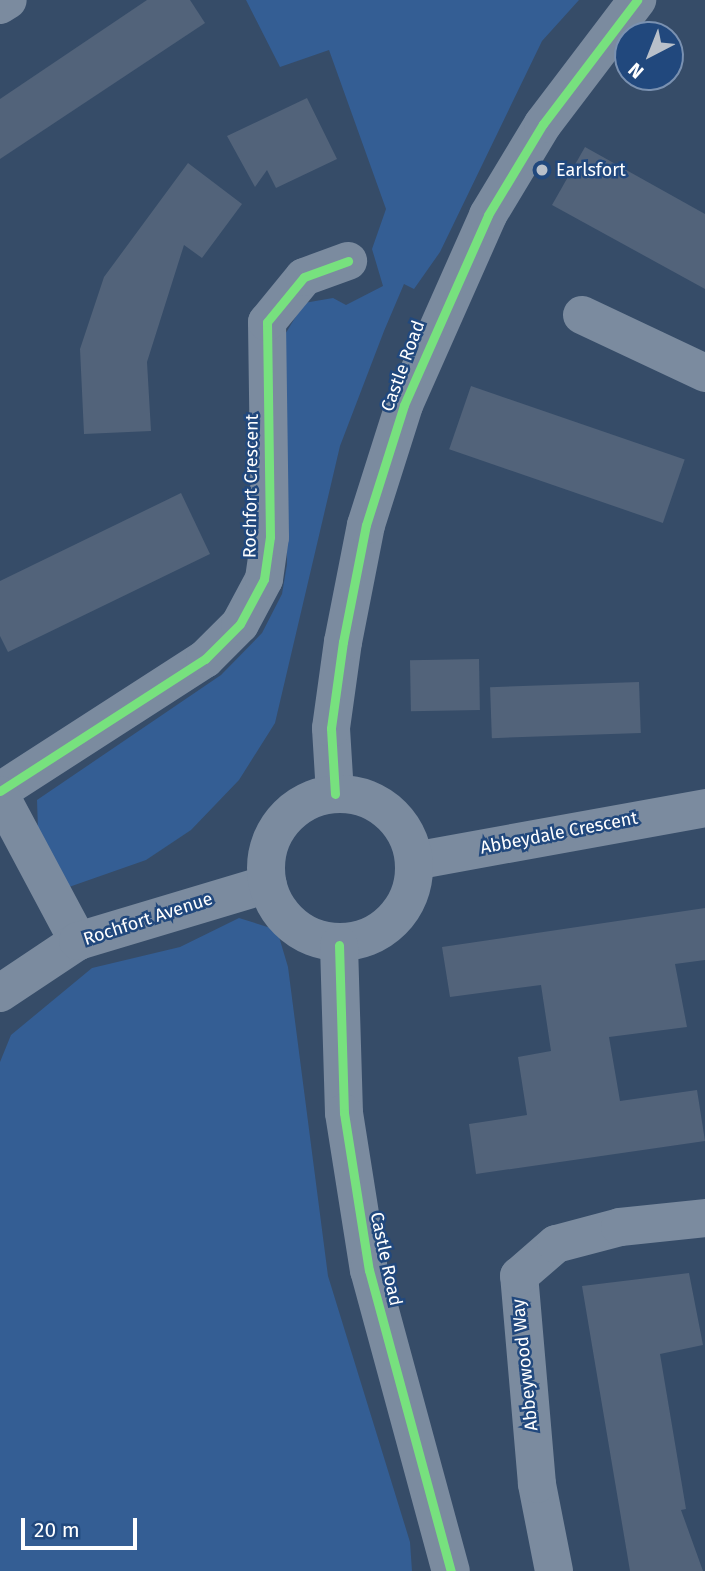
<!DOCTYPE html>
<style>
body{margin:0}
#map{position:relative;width:705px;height:1571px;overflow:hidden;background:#364c68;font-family:"Fira Sans",sans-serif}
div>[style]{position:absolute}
.green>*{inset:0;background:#345e94}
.building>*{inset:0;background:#52637a;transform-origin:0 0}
.minor>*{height:38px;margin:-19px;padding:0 19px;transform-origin:19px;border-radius:19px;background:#7b8b9f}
.tertiary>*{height:38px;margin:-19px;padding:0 19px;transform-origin:19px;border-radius:19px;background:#7b8b9f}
.tertiary>.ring{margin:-19px;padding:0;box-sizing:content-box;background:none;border:38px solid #7b8b9f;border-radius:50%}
.cycleway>*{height:9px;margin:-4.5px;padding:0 4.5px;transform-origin:4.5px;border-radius:4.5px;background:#77e17e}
.dots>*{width:19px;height:19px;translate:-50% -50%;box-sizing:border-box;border:4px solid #21487d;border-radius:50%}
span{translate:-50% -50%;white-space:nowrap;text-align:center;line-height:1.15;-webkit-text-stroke:5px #21487d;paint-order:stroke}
.poi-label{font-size:18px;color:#fff}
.left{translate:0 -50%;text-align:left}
.street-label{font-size:18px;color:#fff}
.north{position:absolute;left:614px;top:21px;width:70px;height:70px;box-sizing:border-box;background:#21487d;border:2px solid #7a91b1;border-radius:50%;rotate:222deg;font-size:19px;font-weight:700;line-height:28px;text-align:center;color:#fff}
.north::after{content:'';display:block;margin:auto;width:24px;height:32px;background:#b9c0ca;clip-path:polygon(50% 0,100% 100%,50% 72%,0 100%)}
.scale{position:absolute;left:21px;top:1518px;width:116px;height:32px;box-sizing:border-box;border:4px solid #fff;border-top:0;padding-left:9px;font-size:21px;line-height:24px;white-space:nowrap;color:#fff;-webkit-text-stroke:5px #21487d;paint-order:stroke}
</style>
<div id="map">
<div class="green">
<div style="clip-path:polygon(246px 0,579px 0,542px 41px,440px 252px,414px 289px,404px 284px,384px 331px,340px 446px,275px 723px,239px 780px,191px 830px,146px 860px,69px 887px,38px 830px,37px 800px,221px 675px,262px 633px,282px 594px,287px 564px,284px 336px,304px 303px,333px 298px,346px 305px,383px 286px,372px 249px,386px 209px,329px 50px,280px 67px)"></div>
<div style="clip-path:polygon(239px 918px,277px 930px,288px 967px,328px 1276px,410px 1542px,412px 1571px,0 1571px,0 1062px,11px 1035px,92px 968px,180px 947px)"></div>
</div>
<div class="building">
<div style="clip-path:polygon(147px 0,190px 0,205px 23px,0 159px,0 99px)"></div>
<div style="clip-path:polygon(307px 98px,337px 159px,276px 188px,267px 170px,255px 187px,227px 136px)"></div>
<div style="clip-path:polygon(585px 147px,705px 214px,705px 289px,552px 205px)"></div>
<div style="clip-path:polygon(188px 163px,242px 204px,202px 258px,184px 245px,147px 362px,151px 431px,84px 434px,80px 349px,104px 277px)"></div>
<div style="left:471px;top:386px;width:226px;height:67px;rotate:19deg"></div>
<div style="clip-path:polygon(181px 493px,210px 554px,8px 652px,0 636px,0 581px)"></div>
<div style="left:479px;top:659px;width:51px;height:69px;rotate:89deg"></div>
<div style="left:639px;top:682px;width:51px;height:149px;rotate:88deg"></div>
<div style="clip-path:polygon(705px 908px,705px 960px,675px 964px,687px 1027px,609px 1037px,620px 1101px,697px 1090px,705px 1141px,476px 1174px,469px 1124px,527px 1115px,518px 1057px,551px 1051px,541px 985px,450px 997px,442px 947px)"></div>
<div style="clip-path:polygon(689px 1273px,703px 1345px,660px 1354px,686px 1509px,681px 1510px,703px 1571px,630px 1571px,582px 1286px)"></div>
</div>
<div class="minor">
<div style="left:0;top:5px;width:9px;rotate:-32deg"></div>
<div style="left:582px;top:315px;width:136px;rotate:25.2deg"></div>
<div style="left:0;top:791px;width:244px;rotate:-32.8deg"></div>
<div style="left:205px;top:659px;width:49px;rotate:-45deg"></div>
<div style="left:240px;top:624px;width:51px;rotate:-61.9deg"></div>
<div style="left:264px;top:579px;width:42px;rotate:-81.9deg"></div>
<div style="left:270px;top:537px;width:215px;rotate:-90.8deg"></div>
<div style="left:267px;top:322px;width:58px;rotate:-50.6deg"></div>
<div style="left:304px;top:277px;width:47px;rotate:-20deg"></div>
<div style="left:0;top:795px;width:166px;rotate:61.9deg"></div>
<div style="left:414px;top:861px;width:296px;rotate:-10.3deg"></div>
<div style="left:0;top:993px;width:94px;rotate:-33.7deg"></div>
<div style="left:78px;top:941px;width:198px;rotate:-16.7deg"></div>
<div style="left:554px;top:1571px;width:89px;rotate:-101.1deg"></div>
<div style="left:537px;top:1484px;width:209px;rotate:-94.9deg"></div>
<div style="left:519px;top:1276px;width:49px;rotate:-40.9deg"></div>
<div style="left:556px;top:1244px;width:66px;rotate:-14.9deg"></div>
<div style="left:620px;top:1227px;width:85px;rotate:-6deg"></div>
</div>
<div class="tertiary">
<div style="left:335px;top:794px;width:66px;rotate:-93.5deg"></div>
<div style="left:331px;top:728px;width:87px;rotate:-82.1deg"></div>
<div style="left:343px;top:642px;width:119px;rotate:-78.9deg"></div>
<div style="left:366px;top:525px;width:126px;rotate:-72.4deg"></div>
<div style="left:404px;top:405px;width:208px;rotate:-66.1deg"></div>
<div style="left:488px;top:215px;width:106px;rotate:-58.9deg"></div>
<div style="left:543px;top:124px;width:156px;rotate:-52.8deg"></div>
<div class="ring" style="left:266px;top:794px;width:110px;height:110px"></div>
<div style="left:339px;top:945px;width:168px;rotate:88.3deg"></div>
<div style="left:344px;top:1113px;width:159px;rotate:81deg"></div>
<div style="left:369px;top:1270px;width:312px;rotate:74.8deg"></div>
</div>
<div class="cycleway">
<div style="left:0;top:791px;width:244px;rotate:-32.8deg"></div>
<div style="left:205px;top:659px;width:49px;rotate:-45deg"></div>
<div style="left:240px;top:624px;width:51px;rotate:-61.9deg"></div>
<div style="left:264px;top:579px;width:42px;rotate:-81.9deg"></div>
<div style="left:270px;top:537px;width:215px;rotate:-90.8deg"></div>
<div style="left:267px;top:322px;width:58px;rotate:-50.6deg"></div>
<div style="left:304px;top:277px;width:47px;rotate:-20deg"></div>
<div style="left:335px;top:794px;width:66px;rotate:-93.5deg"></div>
<div style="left:331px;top:728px;width:87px;rotate:-82.1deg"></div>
<div style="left:343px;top:642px;width:119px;rotate:-78.9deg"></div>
<div style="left:366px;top:525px;width:126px;rotate:-72.4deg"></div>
<div style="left:404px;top:405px;width:208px;rotate:-66.1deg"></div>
<div style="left:488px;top:215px;width:106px;rotate:-58.9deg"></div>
<div style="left:543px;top:124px;width:156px;rotate:-52.8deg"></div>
<div style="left:339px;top:945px;width:168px;rotate:88.3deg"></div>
<div style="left:344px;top:1113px;width:159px;rotate:81deg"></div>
<div style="left:369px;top:1270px;width:312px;rotate:74.8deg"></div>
</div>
<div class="dots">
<div style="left:542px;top:170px;background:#b9c0ca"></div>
</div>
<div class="poi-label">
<span class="left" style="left:556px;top:170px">Earlsfort</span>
</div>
<div class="street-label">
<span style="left:403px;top:366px;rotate:-70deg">Castle Road</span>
<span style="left:251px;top:486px;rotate:-89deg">Rochfort Crescent</span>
<span style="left:559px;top:833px;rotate:-11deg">Abbeydale Crescent</span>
<span style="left:148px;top:919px;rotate:-18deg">Rochfort Avenue</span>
<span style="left:386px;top:1259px;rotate:78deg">Castle Road</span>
<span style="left:525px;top:1365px;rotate:-96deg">Abbeywood Way</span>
</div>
<div class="north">N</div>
<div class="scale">20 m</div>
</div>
